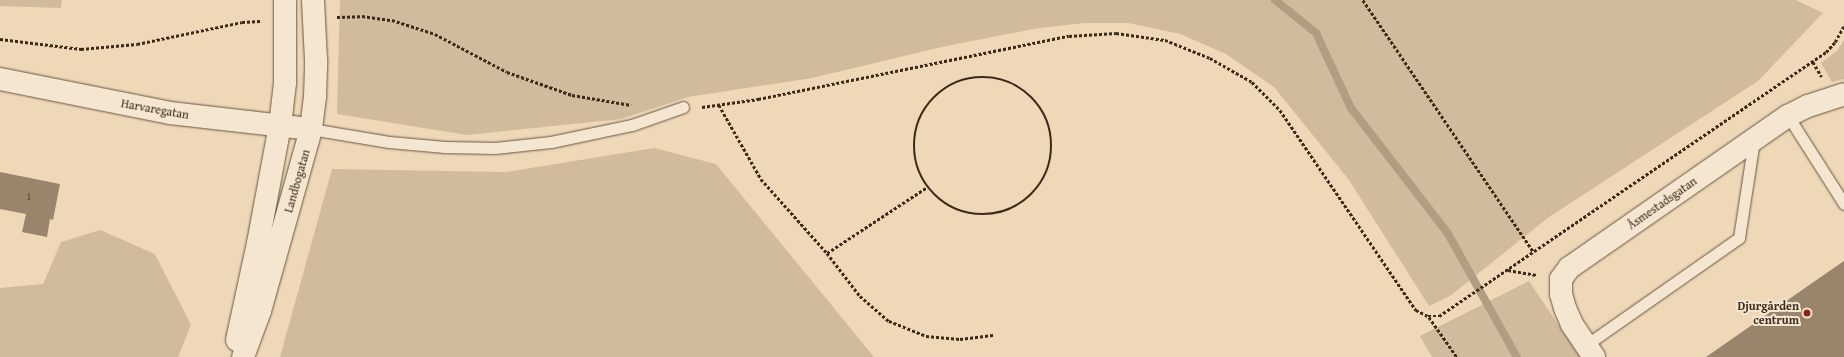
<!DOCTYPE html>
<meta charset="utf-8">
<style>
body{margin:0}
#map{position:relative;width:1844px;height:357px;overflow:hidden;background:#eed8b7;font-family:"Gentium Book Plus",serif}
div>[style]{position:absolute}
.green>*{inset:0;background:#d0bb9c}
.stream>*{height:8px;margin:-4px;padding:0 4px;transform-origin:4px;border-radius:4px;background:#b19d81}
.building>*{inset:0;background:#98856b}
.path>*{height:2.5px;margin-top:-1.25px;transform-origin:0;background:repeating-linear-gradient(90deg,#3b2b18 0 3px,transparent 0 5px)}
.path>.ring{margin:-1.25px;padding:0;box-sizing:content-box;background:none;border:2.5px solid #3b2b18;border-radius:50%}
.roads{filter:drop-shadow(0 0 1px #685640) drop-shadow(0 0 1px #685640)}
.lane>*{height:11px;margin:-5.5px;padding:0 5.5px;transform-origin:5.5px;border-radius:5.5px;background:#f4e6d0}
.street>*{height:22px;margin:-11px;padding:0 11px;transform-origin:11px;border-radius:11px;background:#f4e6d0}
.secondary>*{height:22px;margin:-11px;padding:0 11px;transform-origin:11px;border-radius:11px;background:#f4e6d0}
.dots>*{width:11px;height:11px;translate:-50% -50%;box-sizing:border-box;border:2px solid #f4e6d0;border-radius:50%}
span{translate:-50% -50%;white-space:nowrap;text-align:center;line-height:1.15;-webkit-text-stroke:4px #f4e6d0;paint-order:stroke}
.number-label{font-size:10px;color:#52422d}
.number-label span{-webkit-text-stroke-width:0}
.street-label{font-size:12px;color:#3b2b18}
.poi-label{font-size:12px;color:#3b2b18;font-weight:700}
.right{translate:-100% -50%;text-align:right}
</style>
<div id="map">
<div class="green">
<div style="clip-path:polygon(0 0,62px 0,61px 8px,0 6px)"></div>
<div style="clip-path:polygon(340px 0,1796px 0,1823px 13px,1758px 81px,1549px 217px,1450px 296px,1429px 306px,1349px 180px,1274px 87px,1226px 54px,1180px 34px,1128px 23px,1085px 23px,1039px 28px,946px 46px,812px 78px,688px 97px,621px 119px,467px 135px,337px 114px)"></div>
<div style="clip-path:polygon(1844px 40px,1844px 79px,1832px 82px,1821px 63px,1837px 51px)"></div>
<div style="clip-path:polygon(654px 148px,716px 164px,874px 357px,280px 357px,332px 169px,506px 172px)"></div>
<div style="clip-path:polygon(100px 230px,155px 254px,191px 325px,178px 357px,0 357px,0 288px,43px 284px,61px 242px)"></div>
<div style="clip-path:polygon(1529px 281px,1580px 357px,1432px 357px,1420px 336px)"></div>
</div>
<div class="stream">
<div style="left:1275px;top:0;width:53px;rotate:38.8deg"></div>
<div style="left:1316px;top:33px;width:83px;rotate:65deg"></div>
<div style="left:1351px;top:108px;width:157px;rotate:52.3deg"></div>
<div style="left:1447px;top:232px;width:143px;rotate:60.8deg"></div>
</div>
<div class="building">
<div style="clip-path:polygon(0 172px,60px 184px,53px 220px,50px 219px,47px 237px,22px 232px,26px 214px,0 209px)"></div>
<div style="clip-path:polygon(1844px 261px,1844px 357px,1706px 357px,1841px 263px)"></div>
</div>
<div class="path">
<div style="left:1363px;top:0;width:305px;rotate:55.9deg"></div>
<div style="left:337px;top:17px;width:25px;rotate:-2deg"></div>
<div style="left:362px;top:16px;width:30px;rotate:8deg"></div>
<div style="left:392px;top:20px;width:45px;rotate:18deg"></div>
<div style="left:435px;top:34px;width:81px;rotate:27.8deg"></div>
<div style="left:507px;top:72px;width:69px;rotate:19.5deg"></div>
<div style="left:572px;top:95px;width:60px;rotate:9.6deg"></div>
<div style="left:0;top:39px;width:82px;rotate:7deg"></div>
<div style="left:81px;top:49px;width:56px;rotate:-5.1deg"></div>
<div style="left:137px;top:44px;width:107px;rotate:-11.8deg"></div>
<div style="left:242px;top:22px;width:18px;rotate:-3deg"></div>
<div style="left:1813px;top:62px;width:17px;rotate:59deg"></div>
<div class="ring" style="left:914px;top:77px;width:135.5px;height:135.5px"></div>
<div style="left:719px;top:105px;width:85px;rotate:60.4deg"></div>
<div style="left:761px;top:179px;width:99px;rotate:48.3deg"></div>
<div style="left:827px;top:253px;width:54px;rotate:52.5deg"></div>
<div style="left:860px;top:296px;width:38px;rotate:41deg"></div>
<div style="left:889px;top:321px;width:40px;rotate:22deg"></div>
<div style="left:926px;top:336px;width:34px;rotate:5deg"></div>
<div style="left:960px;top:339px;width:35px;rotate:-7deg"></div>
<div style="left:702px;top:107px;width:57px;rotate:-8.1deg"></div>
<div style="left:758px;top:99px;width:317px;rotate:-11.5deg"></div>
<div style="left:1069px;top:36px;width:47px;rotate:-3.7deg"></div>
<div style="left:1116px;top:33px;width:49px;rotate:8.1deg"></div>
<div style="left:1165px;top:40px;width:48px;rotate:21.8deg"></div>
<div style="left:1210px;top:58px;width:48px;rotate:29.7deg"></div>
<div style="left:1252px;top:82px;width:40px;rotate:45deg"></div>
<div style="left:1280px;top:110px;width:242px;rotate:55.8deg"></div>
<div style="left:1416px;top:310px;width:13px;rotate:27deg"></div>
<div style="left:1428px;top:316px;width:11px"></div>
<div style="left:1439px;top:316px;width:468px;rotate:-34.3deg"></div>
<div style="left:1826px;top:52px;width:13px;rotate:-48deg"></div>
<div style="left:1835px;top:42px;width:18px;rotate:-61deg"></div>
<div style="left:827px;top:253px;width:120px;rotate:-33.4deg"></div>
<div style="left:1508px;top:270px;width:29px;rotate:10deg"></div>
<div style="left:1429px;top:317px;width:49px;rotate:55deg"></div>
</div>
<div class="roads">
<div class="lane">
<div style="left:1788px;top:116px;width:104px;rotate:57.5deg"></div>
<div style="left:311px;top:129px;width:79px;rotate:9.5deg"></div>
<div style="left:389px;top:142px;width:56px;rotate:5.1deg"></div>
<div style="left:445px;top:147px;width:50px;rotate:1.1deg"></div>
<div style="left:495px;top:148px;width:56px;rotate:-6.1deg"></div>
<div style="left:551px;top:142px;width:83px;rotate:-11.9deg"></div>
<div style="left:632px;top:125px;width:54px;rotate:-19.4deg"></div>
<div style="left:1586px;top:345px;width:187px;rotate:-35deg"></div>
<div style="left:1739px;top:238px;width:99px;rotate:-81.3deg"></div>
</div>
<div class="street">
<div style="left:0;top:79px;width:173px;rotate:11.3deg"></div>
<div style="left:170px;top:113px;width:142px;rotate:6.5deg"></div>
<div style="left:1594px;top:357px;width:40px;rotate:-124deg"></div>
<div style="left:1572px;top:324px;width:17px;rotate:-114deg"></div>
<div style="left:1565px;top:308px;width:15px;rotate:-106deg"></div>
<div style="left:1561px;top:294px;width:15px;rotate:-90deg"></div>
<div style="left:1561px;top:279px;width:14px;rotate:-54deg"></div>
<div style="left:1569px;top:268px;width:267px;rotate:-34.8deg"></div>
<div style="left:1788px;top:116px;width:22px;rotate:-27deg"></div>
<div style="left:1808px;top:106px;width:38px;rotate:-18deg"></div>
</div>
<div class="secondary">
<div style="left:237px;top:340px;width:99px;rotate:-77.8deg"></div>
<div style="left:258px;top:243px;width:119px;rotate:-79.4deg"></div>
<div style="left:280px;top:126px;width:43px;rotate:-83.4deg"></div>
<div style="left:285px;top:83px;width:83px;rotate:-90deg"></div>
<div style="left:243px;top:357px;width:49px;rotate:-69.7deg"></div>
<div style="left:260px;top:311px;width:189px;rotate:-74.3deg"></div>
<div style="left:311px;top:129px;width:32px;rotate:-83deg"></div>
<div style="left:315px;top:97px;width:37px;rotate:-88deg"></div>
<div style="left:316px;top:60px;width:60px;rotate:-92.9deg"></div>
</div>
</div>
<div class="dots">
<div style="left:1807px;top:313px;background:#8f2418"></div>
</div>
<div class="number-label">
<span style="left:29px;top:197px">1</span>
</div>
<div class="street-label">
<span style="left:155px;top:109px;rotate:10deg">Harvaregatan</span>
<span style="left:297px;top:181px;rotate:-74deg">Landbogatan</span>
<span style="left:1662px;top:203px;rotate:-35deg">Åsmestadsgatan</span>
</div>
<div class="poi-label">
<span class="right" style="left:1799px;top:313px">Djurgården<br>centrum</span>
</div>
</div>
